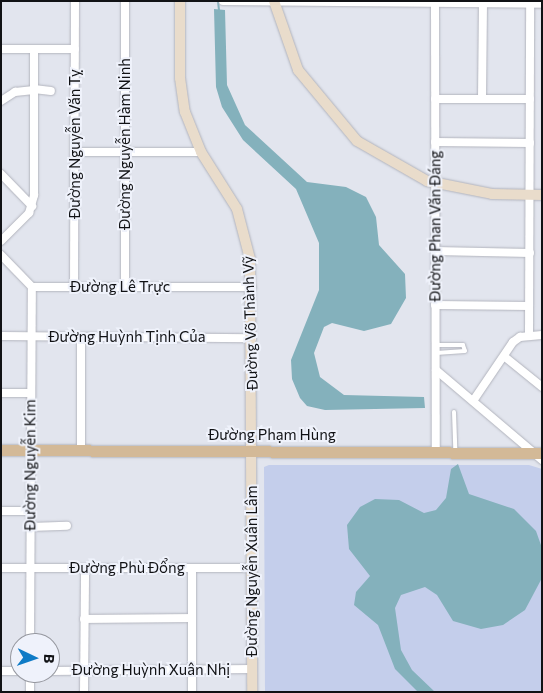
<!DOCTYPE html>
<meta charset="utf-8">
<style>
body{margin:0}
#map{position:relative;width:543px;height:693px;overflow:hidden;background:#e2e5ee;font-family:Commissioner,sans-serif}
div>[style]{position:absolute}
.green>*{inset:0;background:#c4ceeb}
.water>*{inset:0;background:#84b1bc}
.stream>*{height:2px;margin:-1px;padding:0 1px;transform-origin:1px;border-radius:1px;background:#84b1bc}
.roads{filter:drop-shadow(0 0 1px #b2b4bd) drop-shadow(0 0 1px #b2b4bd)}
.lane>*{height:4px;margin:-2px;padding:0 2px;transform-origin:2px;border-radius:2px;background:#fff}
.street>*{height:8px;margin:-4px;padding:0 4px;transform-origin:4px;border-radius:4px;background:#fff}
.secondary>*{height:10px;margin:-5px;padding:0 5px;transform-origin:5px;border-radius:5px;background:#e9dccb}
.primary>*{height:11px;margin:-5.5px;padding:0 5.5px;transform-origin:5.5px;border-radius:5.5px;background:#d3b997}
span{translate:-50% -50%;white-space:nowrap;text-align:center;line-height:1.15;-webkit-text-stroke:4px #eff2fb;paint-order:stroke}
.street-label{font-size:15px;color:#111215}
.frame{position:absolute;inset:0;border:2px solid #111215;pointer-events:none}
.north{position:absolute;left:10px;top:633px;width:50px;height:50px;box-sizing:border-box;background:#eff2fb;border:1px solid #96989f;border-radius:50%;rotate:93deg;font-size:14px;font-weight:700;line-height:20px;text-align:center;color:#111215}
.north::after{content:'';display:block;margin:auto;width:18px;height:22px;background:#0f7bc6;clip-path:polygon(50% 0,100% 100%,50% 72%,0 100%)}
</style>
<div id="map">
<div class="green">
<div style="clip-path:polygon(269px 465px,529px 465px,542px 469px,542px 692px,265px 692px,264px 467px)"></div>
</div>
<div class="water">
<div style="clip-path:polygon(214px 9px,225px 10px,227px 85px,245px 125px,307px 182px,346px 187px,366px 197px,376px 217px,379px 245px,405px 274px,406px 298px,391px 324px,364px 331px,332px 323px,324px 327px,314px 353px,320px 377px,344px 395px,424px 397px,425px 408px,325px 410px,307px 406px,300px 398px,292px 379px,291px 360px,319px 290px,319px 243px,296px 189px,243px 140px,222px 107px,216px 87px)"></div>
<div style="clip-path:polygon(458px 464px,469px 494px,514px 509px,536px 531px,542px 548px,542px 578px,525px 610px,503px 625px,481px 629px,453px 621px,437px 595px,425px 587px,401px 595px,395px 608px,401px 650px,412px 670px,435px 692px,418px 692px,395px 669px,378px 625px,354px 605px,356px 592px,370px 576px,349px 549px,347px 525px,360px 507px,375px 499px,399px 500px,424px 513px,436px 510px,446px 498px,451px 469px)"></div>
</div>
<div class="stream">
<div style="left:218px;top:1px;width:10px;rotate:84deg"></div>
</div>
<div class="roads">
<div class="lane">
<div style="left:436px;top:345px;width:27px"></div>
<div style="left:463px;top:345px;width:6px;rotate:72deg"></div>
<div style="left:465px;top:351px;width:29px;rotate:176deg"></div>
<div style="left:454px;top:412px;width:38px;rotate:88deg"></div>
</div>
<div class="street">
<div style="left:125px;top:1px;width:286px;rotate:90deg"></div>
<div style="left:223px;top:1px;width:319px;rotate:0.5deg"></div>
<div style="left:435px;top:1px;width:450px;rotate:89.9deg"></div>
<div style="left:1px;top:49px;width:74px"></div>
<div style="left:34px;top:89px;width:17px;rotate:7deg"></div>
<div style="left:482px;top:98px;width:97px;rotate:-89.4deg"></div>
<div style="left:435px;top:99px;width:95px"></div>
<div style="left:1px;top:101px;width:17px;rotate:-33deg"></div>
<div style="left:15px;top:92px;width:19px;rotate:-6deg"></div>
<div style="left:435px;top:142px;width:95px;rotate:0.6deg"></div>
<div style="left:75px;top:152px;width:126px"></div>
<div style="left:1px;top:174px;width:45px;rotate:45.9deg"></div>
<div style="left:1px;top:241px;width:40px;rotate:-45deg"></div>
<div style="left:29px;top:213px;width:19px;rotate:-74deg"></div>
<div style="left:34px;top:195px;width:146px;rotate:-90deg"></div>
<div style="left:435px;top:251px;width:95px;rotate:1.2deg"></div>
<div style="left:1px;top:255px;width:45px;rotate:45.9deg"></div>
<div style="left:32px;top:287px;width:220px"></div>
<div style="left:74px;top:287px;width:286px;rotate:-89.8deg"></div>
<div style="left:435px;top:305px;width:94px;rotate:0.6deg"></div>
<div style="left:529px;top:335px;width:334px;rotate:-89.8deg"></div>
<div style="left:1px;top:336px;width:251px;rotate:0.5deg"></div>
<div style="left:81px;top:337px;width:113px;rotate:90deg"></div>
<div style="left:505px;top:357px;width:48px;rotate:39deg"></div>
<div style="left:436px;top:370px;width:139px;rotate:40.3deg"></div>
<div style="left:1px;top:393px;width:30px"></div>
<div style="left:473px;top:401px;width:71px;rotate:-55.9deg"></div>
<div style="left:513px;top:342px;width:9px;rotate:-36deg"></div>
<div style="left:520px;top:337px;width:22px;rotate:-5deg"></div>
<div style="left:1px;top:511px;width:29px"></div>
<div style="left:30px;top:527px;width:37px;rotate:-2deg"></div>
<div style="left:1px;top:568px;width:251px"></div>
<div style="left:192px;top:568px;width:124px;rotate:90deg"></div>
<div style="left:84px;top:619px;width:108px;rotate:-0.5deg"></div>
<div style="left:30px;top:643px;width:356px;rotate:-89.7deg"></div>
<div style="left:1px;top:671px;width:19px"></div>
<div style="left:50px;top:671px;width:202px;rotate:-0.6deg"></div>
<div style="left:30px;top:692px;width:19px;rotate:-90deg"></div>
<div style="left:84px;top:692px;width:124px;rotate:-89.5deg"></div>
</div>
<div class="secondary">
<div style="left:180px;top:1px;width:77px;rotate:90deg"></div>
<div style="left:180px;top:78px;width:34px;rotate:82deg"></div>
<div style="left:185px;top:112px;width:43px;rotate:68.2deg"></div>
<div style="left:201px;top:152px;width:67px;rotate:57.7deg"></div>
<div style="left:237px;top:209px;width:52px;rotate:75.4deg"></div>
<div style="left:250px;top:259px;width:433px;rotate:89.7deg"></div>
<div style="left:274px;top:1px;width:73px;rotate:70.8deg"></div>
<div style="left:298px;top:70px;width:92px;rotate:50.3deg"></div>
<div style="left:357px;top:141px;width:81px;rotate:29.7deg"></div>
<div style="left:427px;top:181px;width:66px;rotate:11.3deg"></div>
<div style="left:492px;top:194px;width:50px;rotate:1.1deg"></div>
</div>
<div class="primary">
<div style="left:1px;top:450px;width:541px;rotate:0.32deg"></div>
</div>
</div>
<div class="street-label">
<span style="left:75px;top:144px;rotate:-90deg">Đường Nguyễn Văn Tỵ</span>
<span style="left:125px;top:144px;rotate:-90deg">Đường Nguyễn Hàm Ninh</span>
<span style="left:435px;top:226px;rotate:-90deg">Đường Phan Văn Đáng</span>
<span style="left:120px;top:287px">Đường Lê Trực</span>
<span style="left:250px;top:323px;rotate:-92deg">Đường Võ Thành Vỹ</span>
<span style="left:127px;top:337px">Đường Huỳnh Tịnh Của</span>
<span style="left:272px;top:435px">Đường Phạm Hùng</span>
<span style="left:30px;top:465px;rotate:-90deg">Đường Nguyễn Kim</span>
<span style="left:127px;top:568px">Đường Phù Đổng</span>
<span style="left:252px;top:571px;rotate:-90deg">Đường Nguyễn Xuân Lâm</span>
<span style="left:151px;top:670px">Đường Huỳnh Xuân Nhị</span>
</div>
<div class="frame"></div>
<div class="north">B</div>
</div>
